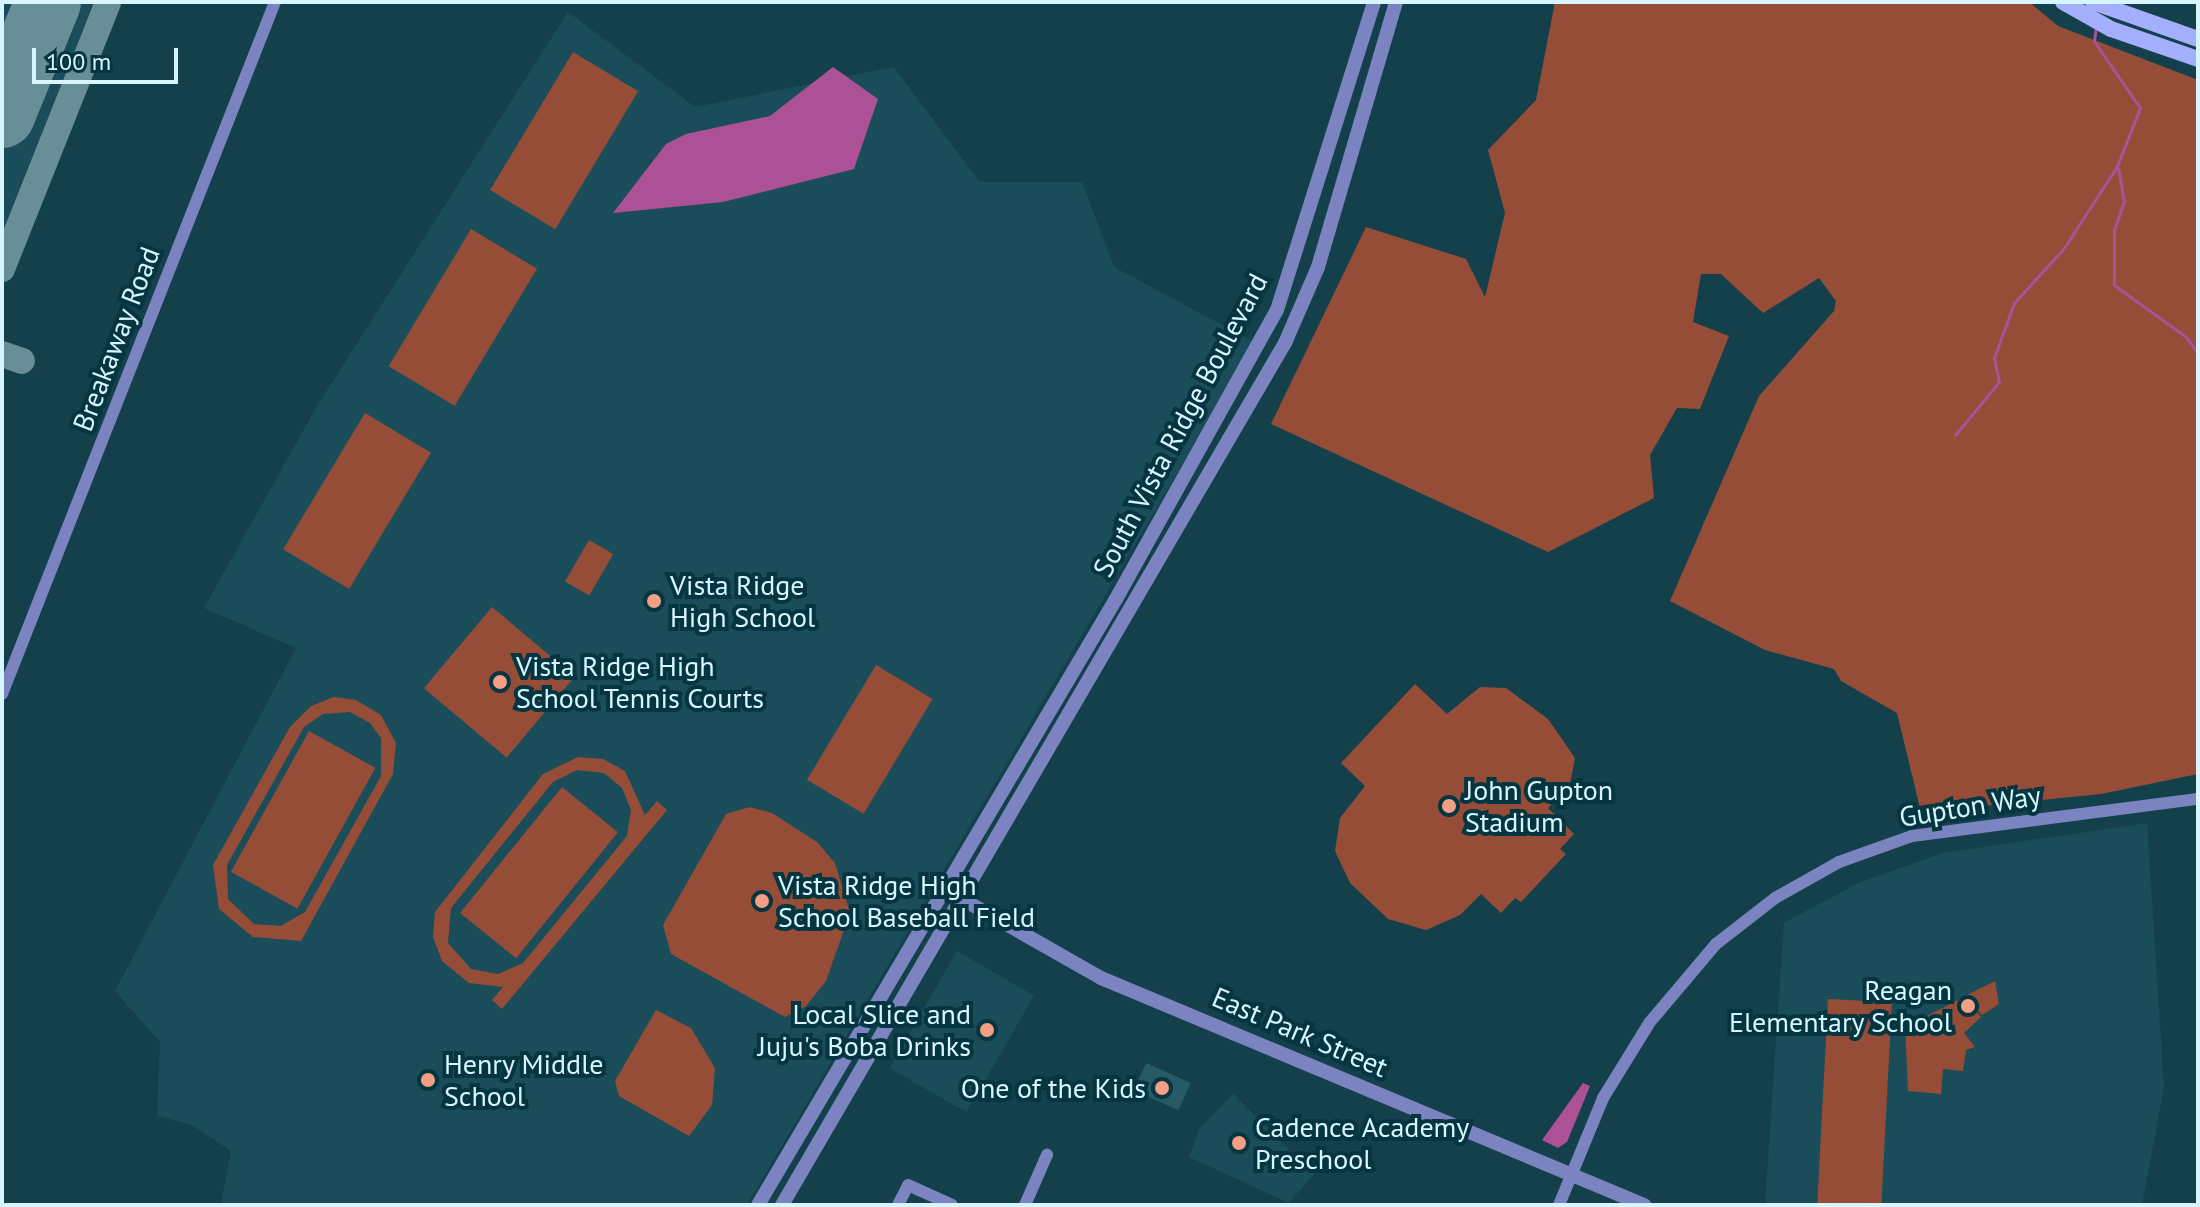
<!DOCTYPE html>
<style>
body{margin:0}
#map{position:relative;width:2200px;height:1207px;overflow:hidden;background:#13404b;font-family:"PT Sans",sans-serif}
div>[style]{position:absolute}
.built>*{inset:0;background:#1a4d59;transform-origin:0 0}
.green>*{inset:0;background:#954d38;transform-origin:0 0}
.water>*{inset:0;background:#ac5196}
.stream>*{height:3px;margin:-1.5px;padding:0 1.5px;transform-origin:1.5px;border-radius:1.5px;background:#ac5196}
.taxiway>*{height:26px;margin:-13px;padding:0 13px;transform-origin:13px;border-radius:13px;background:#688e98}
.runway>*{height:66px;margin:-33px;padding:0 33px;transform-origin:33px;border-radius:33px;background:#688e98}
.building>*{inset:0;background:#265a67;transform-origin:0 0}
.minor>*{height:12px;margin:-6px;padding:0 6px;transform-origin:6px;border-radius:6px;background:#7b84c1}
.tertiary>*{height:14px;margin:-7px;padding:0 7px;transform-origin:7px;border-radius:7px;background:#7b84c1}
.secondary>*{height:16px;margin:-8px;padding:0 8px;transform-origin:8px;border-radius:8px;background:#a4affd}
.dots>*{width:22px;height:22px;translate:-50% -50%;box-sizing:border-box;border:4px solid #053540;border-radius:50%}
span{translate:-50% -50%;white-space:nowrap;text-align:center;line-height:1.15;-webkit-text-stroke:8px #053540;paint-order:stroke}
.street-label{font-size:28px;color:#d7f6ff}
.poi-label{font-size:28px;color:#d7f6ff}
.left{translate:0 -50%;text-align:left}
.right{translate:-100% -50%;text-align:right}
.frame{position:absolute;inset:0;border:4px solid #d7f6ff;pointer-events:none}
.scale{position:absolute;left:32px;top:48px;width:146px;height:36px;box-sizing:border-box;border:4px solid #d7f6ff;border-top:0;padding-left:10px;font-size:24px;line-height:28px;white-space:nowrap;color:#d7f6ff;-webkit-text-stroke:6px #053540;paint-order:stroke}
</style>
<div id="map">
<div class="built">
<div style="clip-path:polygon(2px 2px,113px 2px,2px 274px)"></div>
<div style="clip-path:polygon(568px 12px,695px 107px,894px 67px,980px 182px,1082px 182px,1114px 267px,1254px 342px,747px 1205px,221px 1205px,231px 1151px,190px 1124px,157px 1116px,160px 1042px,115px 991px,296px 648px,204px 608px,317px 406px)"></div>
<div style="clip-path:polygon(2147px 823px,2164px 1088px,2142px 1205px,1765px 1205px,1784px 923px,1858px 883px,1943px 853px)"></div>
<div style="left:957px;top:951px;width:89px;height:135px;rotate:30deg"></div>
<div style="clip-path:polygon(1233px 1094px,1314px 1174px,1289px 1203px,1189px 1157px,1199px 1129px)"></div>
</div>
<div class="green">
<div style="clip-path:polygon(1555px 2px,2029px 2px,2058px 26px,2198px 80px,2198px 774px,2101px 794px,1921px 812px,1897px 713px,1841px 681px,1834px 669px,1765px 650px,1670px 601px,1759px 396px,1834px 311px,1836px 301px,1819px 278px,1763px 313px,1721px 274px,1701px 274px,1693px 322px,1729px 336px,1700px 409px,1677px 408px,1650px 455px,1654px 498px,1548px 552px,1271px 424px,1366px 227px,1466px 259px,1485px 297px,1505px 213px,1488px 150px,1536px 100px)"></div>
<div style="left:573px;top:52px;width:76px;height:161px;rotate:31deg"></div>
<div style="left:471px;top:229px;width:77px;height:160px;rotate:31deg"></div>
<div style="left:365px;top:413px;width:77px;height:159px;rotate:31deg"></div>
<div style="left:589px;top:540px;width:28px;height:48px;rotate:30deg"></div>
<div style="left:492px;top:607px;width:108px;height:106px;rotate:40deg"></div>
<div style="left:876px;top:665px;width:66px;height:134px;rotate:31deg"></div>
<div style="clip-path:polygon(1415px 684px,1447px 714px,1480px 687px,1506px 688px,1548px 719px,1575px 758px,1570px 784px,1548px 808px,1574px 834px,1560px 849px,1566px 854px,1521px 902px,1515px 898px,1501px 913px,1481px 894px,1460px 915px,1426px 930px,1388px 919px,1350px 883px,1335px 851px,1340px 818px,1365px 786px,1341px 763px)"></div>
<div style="clip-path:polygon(evenodd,334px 697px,356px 700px,381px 715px,396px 743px,393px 774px,301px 941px,253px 937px,219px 909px,213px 865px,290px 727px,311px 706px,334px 697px,350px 712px,370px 723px,381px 738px,381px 776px,305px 912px,281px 926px,254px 924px,228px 899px,227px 865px,304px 727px,323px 714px,350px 712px)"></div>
<div style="left:309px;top:731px;width:76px;height:161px;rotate:29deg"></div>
<div style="clip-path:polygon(evenodd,578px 757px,603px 759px,625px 771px,645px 815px,657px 801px,667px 810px,502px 1009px,492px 1000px,503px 987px,469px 983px,442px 961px,433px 937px,435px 912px,543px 774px,578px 757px,577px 770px,604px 773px,622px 788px,631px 810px,627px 836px,523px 963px,498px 974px,471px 969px,448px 943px,451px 908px,553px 782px,577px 770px)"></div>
<div style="left:562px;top:787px;width:72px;height:162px;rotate:39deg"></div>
<div style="clip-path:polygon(750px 807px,772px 813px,817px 842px,835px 863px,850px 913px,826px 981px,806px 1006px,785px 1017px,671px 954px,663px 925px,726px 814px)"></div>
<div style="clip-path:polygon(1995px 981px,1999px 1004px,1982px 1015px,1965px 996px)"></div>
<div style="clip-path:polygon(1964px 997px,1981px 1017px,1964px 1033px,1975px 1047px,1966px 1050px,1963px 1071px,1943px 1069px,1941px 1094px,1908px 1091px,1905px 1027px)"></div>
<div style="left:1828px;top:999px;width:64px;height:206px;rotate:3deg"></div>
<div style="clip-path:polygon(656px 1010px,691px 1028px,715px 1068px,712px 1105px,689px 1136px,619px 1096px,615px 1081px)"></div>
</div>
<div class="water">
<div style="clip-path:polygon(833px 67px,878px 99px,854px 169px,723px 202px,613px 213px,666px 144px,686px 134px,770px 116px)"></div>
<div style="clip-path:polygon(1583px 1083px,1590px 1086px,1567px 1142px,1558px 1148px,1542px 1140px)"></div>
</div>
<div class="stream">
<div style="left:2118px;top:168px;width:34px;rotate:80deg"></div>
<div style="left:2124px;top:201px;width:31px;rotate:109deg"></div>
<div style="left:2114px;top:230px;width:55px;rotate:90deg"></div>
<div style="left:2114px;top:285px;width:89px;rotate:35.8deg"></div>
<div style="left:2186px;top:337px;width:20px;rotate:53deg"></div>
<div style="left:1955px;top:435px;width:69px;rotate:-50.3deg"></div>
<div style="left:1999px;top:382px;width:25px;rotate:-102deg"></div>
<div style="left:1994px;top:358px;width:59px;rotate:-70deg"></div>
<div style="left:2014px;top:303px;width:74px;rotate:-47.7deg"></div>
<div style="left:2064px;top:248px;width:98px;rotate:-57.1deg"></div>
<div style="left:2117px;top:166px;width:62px;rotate:-68.4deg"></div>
<div style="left:2140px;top:108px;width:81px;rotate:-124.5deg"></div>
<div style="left:2094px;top:41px;width:15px;rotate:-82deg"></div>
</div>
<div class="taxiway">
<div style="left:2px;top:269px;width:287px;rotate:-68.3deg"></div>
<div style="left:2px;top:354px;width:21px;rotate:19deg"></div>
</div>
<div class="runway">
<div style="left:2px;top:115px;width:122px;rotate:-67.8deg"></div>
</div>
<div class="building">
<div style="left:1146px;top:1063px;width:49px;height:30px;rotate:24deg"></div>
</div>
<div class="minor">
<div style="left:2px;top:694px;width:744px;rotate:-68.47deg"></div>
<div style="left:898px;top:1205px;width:22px;rotate:-63deg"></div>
<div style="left:908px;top:1185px;width:48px;rotate:24.4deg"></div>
<div style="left:1025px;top:1205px;width:55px;rotate:-66.3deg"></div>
<div style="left:1559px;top:1205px;width:116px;rotate:-67.6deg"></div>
<div style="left:1603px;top:1098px;width:89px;rotate:-58.3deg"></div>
<div style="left:1650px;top:1022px;width:102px;rotate:-49.8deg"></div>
<div style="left:1716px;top:944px;width:75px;rotate:-37.9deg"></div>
<div style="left:1775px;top:898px;width:73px;rotate:-29.4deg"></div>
<div style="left:1839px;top:862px;width:77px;rotate:-19.6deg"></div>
<div style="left:1912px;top:836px;width:288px;rotate:-7.4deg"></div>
</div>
<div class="tertiary">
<div style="left:955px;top:895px;width:168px;rotate:29.6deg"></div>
<div style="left:1101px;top:978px;width:589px;rotate:22.69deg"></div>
<div style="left:758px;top:1205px;width:704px;rotate:-59.43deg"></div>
<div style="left:1116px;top:599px;width:331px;rotate:-60.9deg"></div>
<div style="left:1277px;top:310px;width:323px;rotate:-72.5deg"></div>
<div style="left:782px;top:1205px;width:998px;rotate:-59.74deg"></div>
<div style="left:1285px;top:343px;width:83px;rotate:-66.5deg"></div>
<div style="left:1318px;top:267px;width:276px;rotate:-73.6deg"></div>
</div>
<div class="secondary">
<div style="left:2063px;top:2px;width:55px;rotate:29.4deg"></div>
<div style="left:2111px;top:29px;width:92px;rotate:19deg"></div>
<div style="left:2093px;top:2px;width:111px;rotate:19.4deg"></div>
</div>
<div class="dots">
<div style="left:654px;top:601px;background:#f39f85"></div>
<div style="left:500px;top:682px;background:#f39f85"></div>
<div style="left:1449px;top:806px;background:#f39f85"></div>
<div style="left:762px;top:901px;background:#f39f85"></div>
<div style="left:1968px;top:1006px;background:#f39f85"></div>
<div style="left:987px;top:1030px;background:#f39f85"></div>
<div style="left:428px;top:1080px;background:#f39f85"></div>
<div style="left:1162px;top:1088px;background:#f39f85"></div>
<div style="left:1239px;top:1143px;background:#f39f85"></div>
</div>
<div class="street-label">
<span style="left:116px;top:339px;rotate:-69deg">Breakaway Road</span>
<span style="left:1180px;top:425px;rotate:-62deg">South Vista Ridge Boulevard</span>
<span style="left:1970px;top:806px;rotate:-9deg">Gupton Way</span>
<span style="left:1300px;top:1032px;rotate:23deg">East Park Street</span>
</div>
<div class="poi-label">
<span class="left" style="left:670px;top:601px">Vista Ridge<br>High School</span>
<span class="left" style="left:516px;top:682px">Vista Ridge High<br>School Tennis Courts</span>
<span class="left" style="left:1465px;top:806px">John Gupton<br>Stadium</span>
<span class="left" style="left:778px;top:901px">Vista Ridge High<br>School Baseball Field</span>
<span class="right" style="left:1952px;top:1006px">Reagan<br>Elementary School</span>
<span class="right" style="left:971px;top:1030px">Local Slice and<br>Juju's Boba Drinks</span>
<span class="left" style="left:444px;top:1080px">Henry Middle<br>School</span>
<span class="right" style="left:1146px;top:1088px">One of the Kids</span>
<span class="left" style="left:1255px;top:1143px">Cadence Academy<br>Preschool</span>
</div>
<div class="frame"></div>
<div class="scale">100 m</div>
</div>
